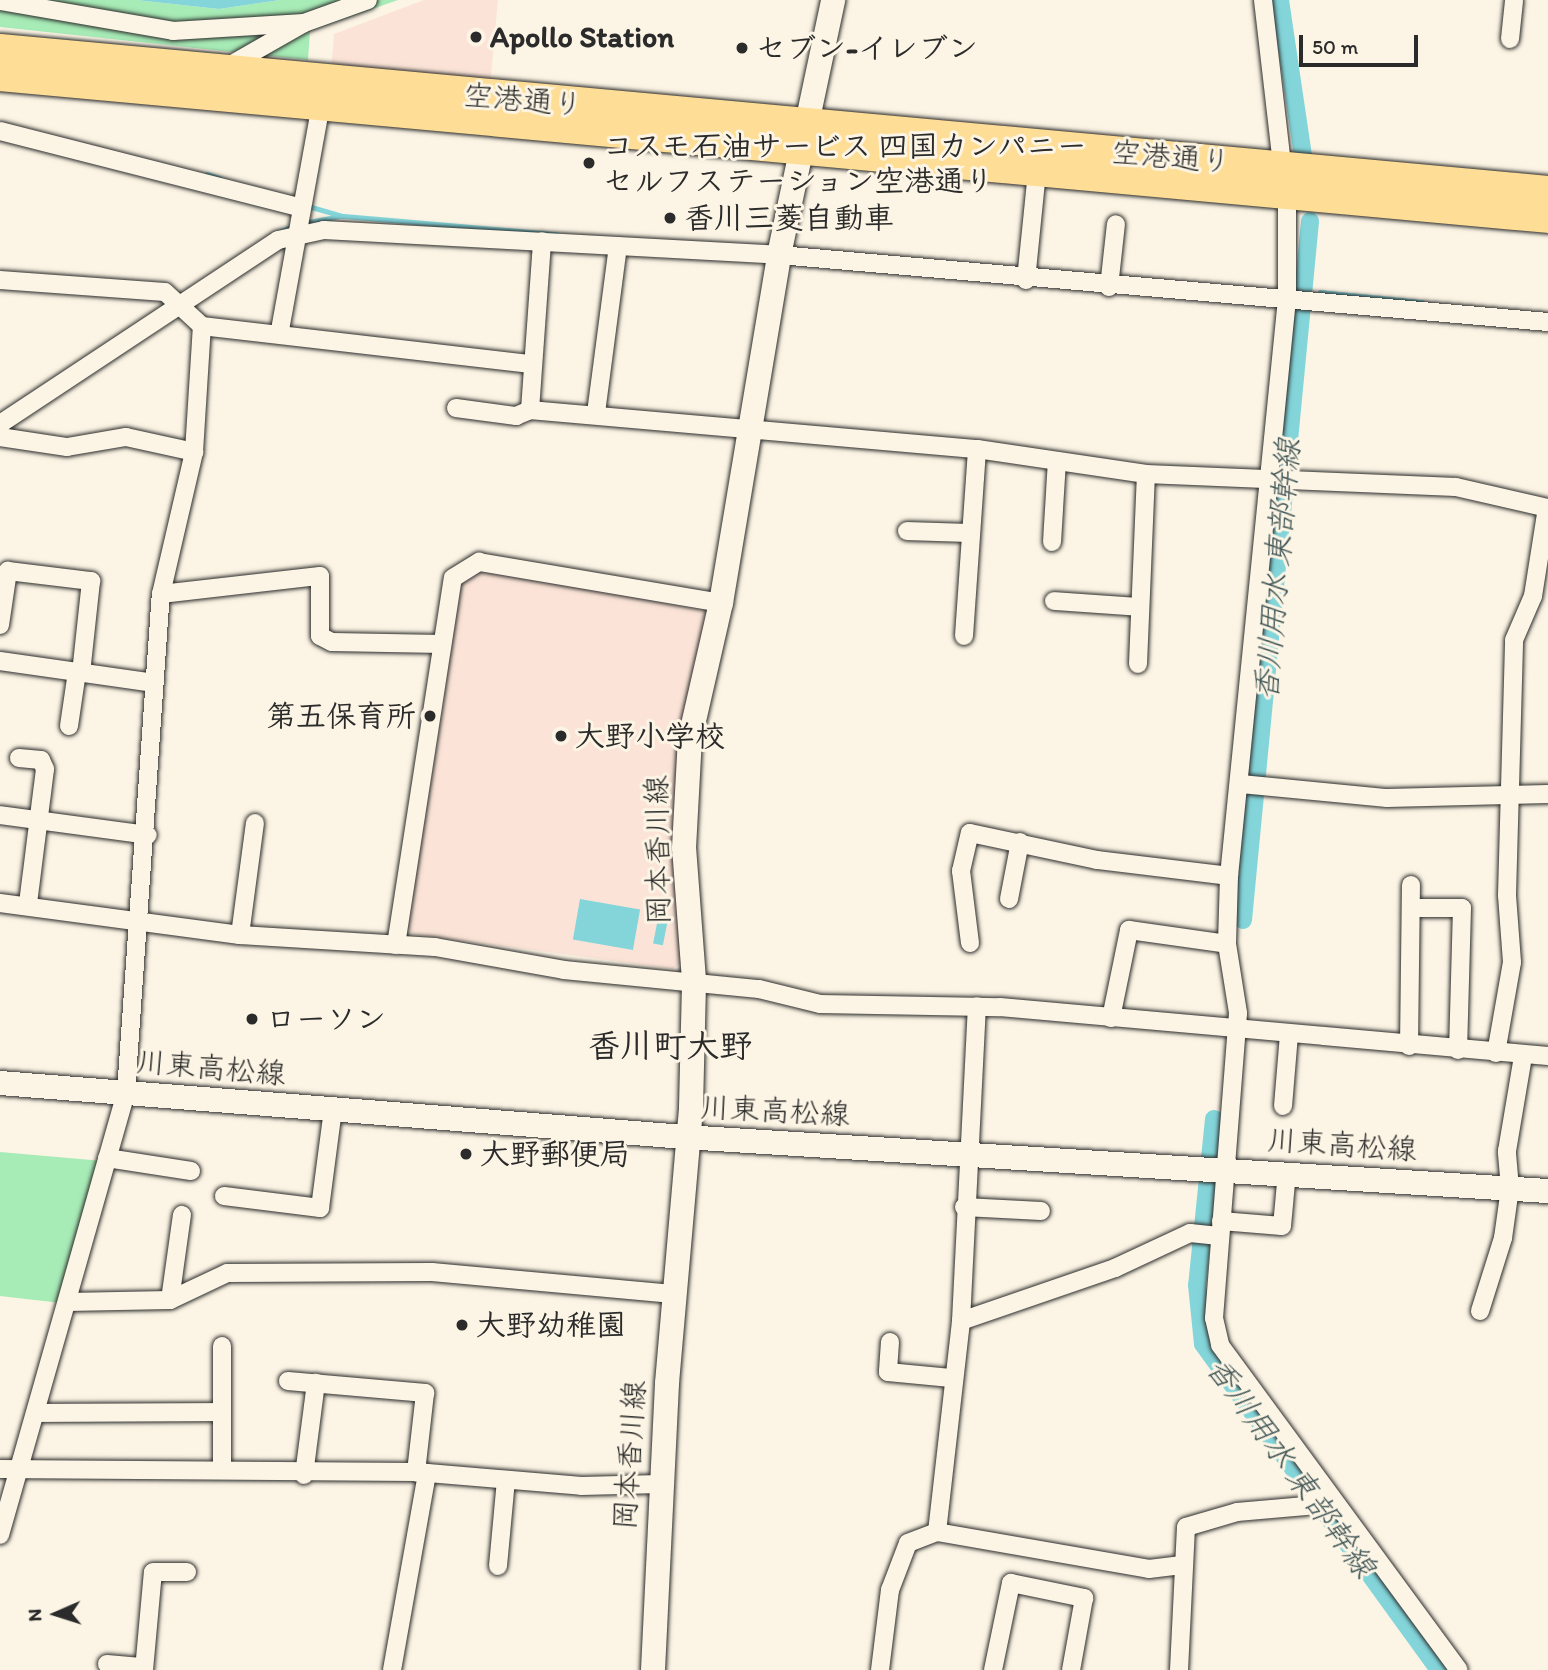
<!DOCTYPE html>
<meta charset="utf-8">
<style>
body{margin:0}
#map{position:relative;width:1548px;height:1670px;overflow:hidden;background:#fcf5e5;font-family:Itim,"Klee One",sans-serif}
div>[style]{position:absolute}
.built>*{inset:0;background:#fbe4d7}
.green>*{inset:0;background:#a7ebb6}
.water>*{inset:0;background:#83d5da;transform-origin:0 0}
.stream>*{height:4.5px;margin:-2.25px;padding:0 2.25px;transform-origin:2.25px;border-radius:2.25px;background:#83d5da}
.canal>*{height:18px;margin:-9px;padding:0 9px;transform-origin:9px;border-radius:9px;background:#83d5da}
.roads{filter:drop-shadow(0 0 2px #2b2b2b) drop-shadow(0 0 2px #2b2b2b)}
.street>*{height:18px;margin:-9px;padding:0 9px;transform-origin:9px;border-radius:9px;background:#fcf5e5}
.secondary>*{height:24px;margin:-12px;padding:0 12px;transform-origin:12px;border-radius:12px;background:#fcf5e5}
.highway>*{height:32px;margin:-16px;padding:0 16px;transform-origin:16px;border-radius:16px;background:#fede96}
.dots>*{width:19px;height:19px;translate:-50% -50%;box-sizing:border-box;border:4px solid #fcf5e5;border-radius:50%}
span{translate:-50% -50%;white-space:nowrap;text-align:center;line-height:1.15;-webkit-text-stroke:6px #fcf5e5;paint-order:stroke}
.poi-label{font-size:30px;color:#2b2b2b;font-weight:700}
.left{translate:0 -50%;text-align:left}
.right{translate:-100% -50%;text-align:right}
.street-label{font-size:30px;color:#2b2b2b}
.water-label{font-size:32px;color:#415657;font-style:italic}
.quarter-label{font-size:33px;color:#2b2b2b;font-weight:700}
.north{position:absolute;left:21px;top:1579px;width:70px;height:70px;-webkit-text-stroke:5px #fcf5e5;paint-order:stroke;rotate:267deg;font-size:19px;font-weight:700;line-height:28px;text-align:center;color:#2b2b2b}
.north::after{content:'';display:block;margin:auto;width:24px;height:32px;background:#2b2b2b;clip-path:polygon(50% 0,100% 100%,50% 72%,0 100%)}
.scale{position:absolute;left:1299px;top:35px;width:119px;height:32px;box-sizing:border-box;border:4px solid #2b2b2b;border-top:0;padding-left:9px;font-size:21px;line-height:24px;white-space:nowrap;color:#2b2b2b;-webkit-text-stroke:5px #fcf5e5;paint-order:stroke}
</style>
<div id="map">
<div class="built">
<div style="clip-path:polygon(424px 0,498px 0,490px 86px,331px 72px,334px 34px)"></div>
<div style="clip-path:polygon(481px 568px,706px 611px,676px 776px,682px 962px,673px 969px,412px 934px,407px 925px,445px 696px,439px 694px,457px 582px)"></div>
</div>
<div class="green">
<div style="clip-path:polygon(0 0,136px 0,219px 9px,280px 0,398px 0,310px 31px,308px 60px,0 27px)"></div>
<div style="clip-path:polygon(0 1152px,103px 1161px,61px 1303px,0 1296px)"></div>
</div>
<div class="water">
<div style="clip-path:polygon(136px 0,280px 0,219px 9px)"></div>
<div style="left:580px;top:899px;width:61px;height:41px;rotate:10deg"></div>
<div style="left:659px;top:913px;width:10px;height:31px;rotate:11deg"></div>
</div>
<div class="stream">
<div style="left:207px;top:174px;width:13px;rotate:18deg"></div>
<div style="left:308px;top:206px;width:37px;rotate:16deg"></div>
<div style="left:344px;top:216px;width:213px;rotate:4.9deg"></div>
<div style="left:304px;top:223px;width:37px;rotate:-11deg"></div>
<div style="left:275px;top:234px;width:22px;rotate:-24deg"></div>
<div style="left:1320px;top:292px;width:102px;rotate:5.6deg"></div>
</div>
<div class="canal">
<div style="left:1280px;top:0;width:157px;rotate:81.6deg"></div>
<div style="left:1243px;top:920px;width:702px;rotate:-84.52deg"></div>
<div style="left:1214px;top:1119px;width:167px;rotate:95.8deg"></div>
<div style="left:1197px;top:1285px;width:59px;rotate:84.2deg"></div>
<div style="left:1203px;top:1344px;width:402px;rotate:54.1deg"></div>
</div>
<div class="roads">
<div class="street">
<div style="left:1263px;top:0;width:210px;rotate:83.4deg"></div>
<div style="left:1287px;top:209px;width:90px;rotate:90deg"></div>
<div style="left:1287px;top:299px;width:580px;rotate:95.74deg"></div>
<div style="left:1229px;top:876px;width:68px;rotate:91.7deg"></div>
<div style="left:1227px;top:944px;width:70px;rotate:80.9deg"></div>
<div style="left:1238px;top:1013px;width:306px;rotate:94.5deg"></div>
<div style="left:1214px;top:1318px;width:28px;rotate:77deg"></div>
<div style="left:1220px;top:1345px;width:403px;rotate:53.7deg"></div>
<div style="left:0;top:1px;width:176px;rotate:9.8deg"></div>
<div style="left:173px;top:31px;width:131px;rotate:-3.5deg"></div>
<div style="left:1510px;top:39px;width:39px;rotate:-84deg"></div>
<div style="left:227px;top:67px;width:89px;rotate:-29.7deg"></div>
<div style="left:304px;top:23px;width:68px;rotate:-19.8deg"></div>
<div style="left:0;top:131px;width:311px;rotate:14.3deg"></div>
<div style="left:0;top:280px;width:165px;rotate:4.2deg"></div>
<div style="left:165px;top:292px;width:50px;rotate:42.6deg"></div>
<div style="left:202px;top:326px;width:331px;rotate:6.6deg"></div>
<div style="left:1026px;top:280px;width:110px;rotate:-84.2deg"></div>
<div style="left:1109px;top:287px;width:63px;rotate:-83.7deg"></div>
<div style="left:280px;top:330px;width:229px;rotate:-79.7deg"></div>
<div style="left:456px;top:408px;width:61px;rotate:7.6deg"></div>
<div style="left:516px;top:416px;width:15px;rotate:-23deg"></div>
<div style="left:530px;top:410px;width:169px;rotate:-85.9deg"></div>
<div style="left:530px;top:410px;width:449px;rotate:5deg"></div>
<div style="left:977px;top:449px;width:171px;rotate:8.4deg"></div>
<div style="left:1146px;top:474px;width:310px;rotate:2.4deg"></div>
<div style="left:1456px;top:487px;width:94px;rotate:12.9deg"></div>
<div style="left:596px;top:413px;width:168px;rotate:-82.5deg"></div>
<div style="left:0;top:424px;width:333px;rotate:-33.5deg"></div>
<div style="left:278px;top:240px;width:47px;rotate:-12.3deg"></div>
<div style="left:324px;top:230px;width:456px;rotate:3.1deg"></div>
<div style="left:779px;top:255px;width:772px;rotate:4.98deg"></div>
<div style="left:0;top:437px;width:68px;rotate:8.5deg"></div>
<div style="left:67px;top:447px;width:60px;rotate:-9.6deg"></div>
<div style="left:126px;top:437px;width:70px;rotate:12.4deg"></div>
<div style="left:907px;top:531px;width:61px;rotate:1.9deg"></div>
<div style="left:1052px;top:542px;width:81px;rotate:-86.5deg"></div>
<div style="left:161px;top:594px;width:160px;rotate:-6.5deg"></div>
<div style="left:320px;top:576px;width:60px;rotate:90deg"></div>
<div style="left:320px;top:636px;width:13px;rotate:27deg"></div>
<div style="left:332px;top:642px;width:110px;rotate:1deg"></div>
<div style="left:1054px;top:601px;width:86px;rotate:4deg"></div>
<div style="left:0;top:625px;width:55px;rotate:-81.6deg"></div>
<div style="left:8px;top:571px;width:84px;rotate:6.9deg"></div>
<div style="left:91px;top:581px;width:93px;rotate:96.2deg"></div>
<div style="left:964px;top:636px;width:187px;rotate:-86deg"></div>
<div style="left:0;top:661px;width:156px;rotate:8.1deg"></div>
<div style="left:1138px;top:664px;width:190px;rotate:-87.6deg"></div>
<div style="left:69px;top:726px;width:55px;rotate:-81.6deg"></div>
<div style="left:19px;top:758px;width:22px;rotate:5deg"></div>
<div style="left:41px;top:760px;width:10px;rotate:66deg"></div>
<div style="left:45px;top:769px;width:136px;rotate:97.2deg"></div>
<div style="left:1241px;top:784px;width:147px;rotate:5.5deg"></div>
<div style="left:1387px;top:798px;width:161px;rotate:-1.4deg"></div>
<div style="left:0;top:815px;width:149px;rotate:7.7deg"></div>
<div style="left:1009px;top:899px;width:58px;rotate:-79.1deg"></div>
<div style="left:0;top:903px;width:242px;rotate:7.6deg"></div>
<div style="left:240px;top:935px;width:195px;rotate:3.5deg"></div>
<div style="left:435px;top:947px;width:131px;rotate:10.1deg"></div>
<div style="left:564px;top:970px;width:196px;rotate:5.6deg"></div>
<div style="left:759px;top:989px;width:63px;rotate:13.8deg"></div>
<div style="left:820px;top:1004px;width:180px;rotate:1deg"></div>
<div style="left:1000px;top:1007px;width:550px;rotate:5.11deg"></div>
<div style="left:1411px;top:908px;width:51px"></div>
<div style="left:1462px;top:908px;width:142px;rotate:91.6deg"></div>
<div style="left:240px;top:935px;width:113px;rotate:-82.4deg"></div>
<div style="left:970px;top:943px;width:73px;rotate:-97.1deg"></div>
<div style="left:961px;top:871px;width:39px;rotate:-77deg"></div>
<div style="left:970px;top:833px;width:130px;rotate:12deg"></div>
<div style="left:1097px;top:860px;width:133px;rotate:6.9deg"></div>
<div style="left:396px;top:945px;width:371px;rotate:-81.2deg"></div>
<div style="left:453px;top:578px;width:31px;rotate:-32deg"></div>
<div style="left:479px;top:562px;width:245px;rotate:9.6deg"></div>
<div style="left:1111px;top:1018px;width:90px;rotate:-78.4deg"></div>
<div style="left:1129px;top:930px;width:99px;rotate:8.1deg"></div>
<div style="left:1409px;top:1046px;width:161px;rotate:-89.3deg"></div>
<div style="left:1496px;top:1053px;width:92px;rotate:-80deg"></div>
<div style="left:1512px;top:962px;width:67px;rotate:-94.3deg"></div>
<div style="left:1507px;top:895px;width:255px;rotate:-88.4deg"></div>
<div style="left:1514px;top:640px;width:48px;rotate:-66.6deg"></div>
<div style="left:1533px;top:596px;width:89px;rotate:-81deg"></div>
<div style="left:1283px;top:1106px;width:72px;rotate:-85.2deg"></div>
<div style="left:107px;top:1158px;width:85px;rotate:8.8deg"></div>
<div style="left:224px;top:1196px;width:97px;rotate:7.1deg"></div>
<div style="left:320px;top:1208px;width:100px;rotate:-82.5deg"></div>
<div style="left:964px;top:1207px;width:77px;rotate:3deg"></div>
<div style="left:1221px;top:1221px;width:61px;rotate:4.7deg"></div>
<div style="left:1282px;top:1226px;width:54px;rotate:-84.7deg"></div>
<div style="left:170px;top:1300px;width:86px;rotate:-82deg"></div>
<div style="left:67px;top:1302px;width:103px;rotate:-1.1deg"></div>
<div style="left:170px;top:1300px;width:63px;rotate:-25.3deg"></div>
<div style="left:227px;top:1273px;width:205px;rotate:-0.3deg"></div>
<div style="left:432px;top:1272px;width:242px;rotate:5.2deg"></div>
<div style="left:1480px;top:1311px;width:77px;rotate:-72.5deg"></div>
<div style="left:1503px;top:1238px;width:50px;rotate:-82deg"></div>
<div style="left:1510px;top:1188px;width:37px;rotate:-95deg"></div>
<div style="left:1507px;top:1151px;width:96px;rotate:-80.4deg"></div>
<div style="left:961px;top:1321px;width:163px;rotate:-19deg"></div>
<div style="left:1115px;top:1268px;width:83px;rotate:-25deg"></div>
<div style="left:1190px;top:1233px;width:29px;rotate:6deg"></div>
<div style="left:890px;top:1342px;width:30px;rotate:94deg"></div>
<div style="left:888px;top:1372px;width:63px;rotate:5.4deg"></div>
<div style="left:222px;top:1346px;width:122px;rotate:90deg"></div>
<div style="left:288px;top:1381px;width:138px;rotate:5deg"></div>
<div style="left:425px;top:1393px;width:80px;rotate:96.5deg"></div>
<div style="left:36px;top:1413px;width:186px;rotate:-0.3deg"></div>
<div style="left:0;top:1469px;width:416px;rotate:0.4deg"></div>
<div style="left:416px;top:1472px;width:166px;rotate:4.8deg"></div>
<div style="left:581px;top:1486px;width:79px;rotate:-1.5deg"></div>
<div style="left:304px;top:1475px;width:93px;rotate:-82.6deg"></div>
<div style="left:937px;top:1532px;width:215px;rotate:9.9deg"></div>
<div style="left:1149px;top:1569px;width:31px;rotate:-7deg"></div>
<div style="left:0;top:1535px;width:461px;rotate:-74.1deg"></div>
<div style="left:126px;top:1092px;width:499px;rotate:-86deg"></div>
<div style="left:161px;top:594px;width:146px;rotate:-76.9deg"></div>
<div style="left:194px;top:452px;width:126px;rotate:-86.4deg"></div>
<div style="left:498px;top:1566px;width:86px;rotate:-84.7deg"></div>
<div style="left:107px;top:1664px;width:37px;rotate:5deg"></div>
<div style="left:144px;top:1670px;width:98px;rotate:-84.8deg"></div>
<div style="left:153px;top:1572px;width:34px"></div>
<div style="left:392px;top:1670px;width:200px;rotate:-79.9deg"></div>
<div style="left:880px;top:1670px;width:81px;rotate:-82.9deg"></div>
<div style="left:890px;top:1590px;width:50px;rotate:-69deg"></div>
<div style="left:908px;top:1543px;width:31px;rotate:-21deg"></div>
<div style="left:937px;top:1532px;width:212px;rotate:-83.5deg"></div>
<div style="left:961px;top:1321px;width:315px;rotate:-87.1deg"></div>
<div style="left:993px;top:1670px;width:89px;rotate:-78.3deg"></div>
<div style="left:1011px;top:1583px;width:75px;rotate:11.6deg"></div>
<div style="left:1084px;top:1598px;width:73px;rotate:100.2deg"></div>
<div style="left:1179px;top:1670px;width:143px;rotate:-87.2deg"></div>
<div style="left:1186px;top:1527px;width:53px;rotate:-16.4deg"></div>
<div style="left:1237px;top:1512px;width:69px;rotate:-5deg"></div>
<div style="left:1306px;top:1506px;width:24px;rotate:-35deg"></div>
</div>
<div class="secondary">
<div style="left:0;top:1083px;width:686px;rotate:4.51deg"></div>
<div style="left:684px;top:1137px;width:866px;rotate:3.58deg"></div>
<div style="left:653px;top:1670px;width:287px;rotate:-87.2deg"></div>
<div style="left:667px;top:1383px;width:277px;rotate:-85deg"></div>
<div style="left:691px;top:1107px;width:127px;rotate:-88.6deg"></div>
<div style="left:694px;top:980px;width:132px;rotate:-94.3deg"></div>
<div style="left:684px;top:848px;width:110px;rotate:-86.9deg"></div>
<div style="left:690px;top:738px;width:139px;rotate:-77.1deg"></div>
<div style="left:721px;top:603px;width:353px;rotate:-80.5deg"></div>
<div style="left:779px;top:255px;width:261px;rotate:-78deg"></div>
</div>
<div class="highway">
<div style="left:0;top:50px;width:1554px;rotate:5.24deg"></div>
<div style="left:0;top:75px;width:1554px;rotate:5.24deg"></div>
</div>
</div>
<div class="dots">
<div style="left:476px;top:37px;background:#2b2b2b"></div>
<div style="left:742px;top:48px;background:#2b2b2b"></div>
<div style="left:589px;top:163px;background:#2b2b2b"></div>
<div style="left:670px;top:218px;background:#2b2b2b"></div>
<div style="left:430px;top:716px;background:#2b2b2b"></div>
<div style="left:561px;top:736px;background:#2b2b2b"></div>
<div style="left:252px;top:1019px;background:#2b2b2b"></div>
<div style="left:466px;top:1154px;background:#2b2b2b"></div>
<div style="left:462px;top:1325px;background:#2b2b2b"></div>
</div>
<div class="poi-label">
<span class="left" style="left:490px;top:37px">Apollo Station</span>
<span class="left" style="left:756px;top:48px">セブン-イレブン</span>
<span class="left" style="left:603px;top:163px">コスモ石油サービス 四国カンパニー<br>セルフステーション空港通り</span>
<span class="left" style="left:684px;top:218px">香川三菱自動車</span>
<span class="right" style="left:416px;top:716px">第五保育所</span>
<span class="left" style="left:575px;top:736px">大野小学校</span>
<span class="left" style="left:266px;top:1019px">ローソン</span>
<span class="left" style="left:480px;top:1154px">大野郵便局</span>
<span class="left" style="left:476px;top:1325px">大野幼稚園</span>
</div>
<div class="street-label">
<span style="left:523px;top:100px;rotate:5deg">空港通り</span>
<span style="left:1171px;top:157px;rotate:5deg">空港通り</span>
<span style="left:658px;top:850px;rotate:-91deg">岡本香川線</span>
<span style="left:211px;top:1068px;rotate:5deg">川東高松線</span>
<span style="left:775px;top:1111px;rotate:3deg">川東高松線</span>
<span style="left:1342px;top:1145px;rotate:4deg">川東高松線</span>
<span style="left:630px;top:1455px;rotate:-86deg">岡本香川線</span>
</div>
<div class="water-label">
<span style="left:1277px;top:570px;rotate:-85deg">香川用水 東部幹線</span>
<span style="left:1291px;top:1467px;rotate:54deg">香川用水 東部幹線</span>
</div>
<div class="quarter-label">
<span style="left:670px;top:1046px">香川町大野</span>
</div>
<div class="north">N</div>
<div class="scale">50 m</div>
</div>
